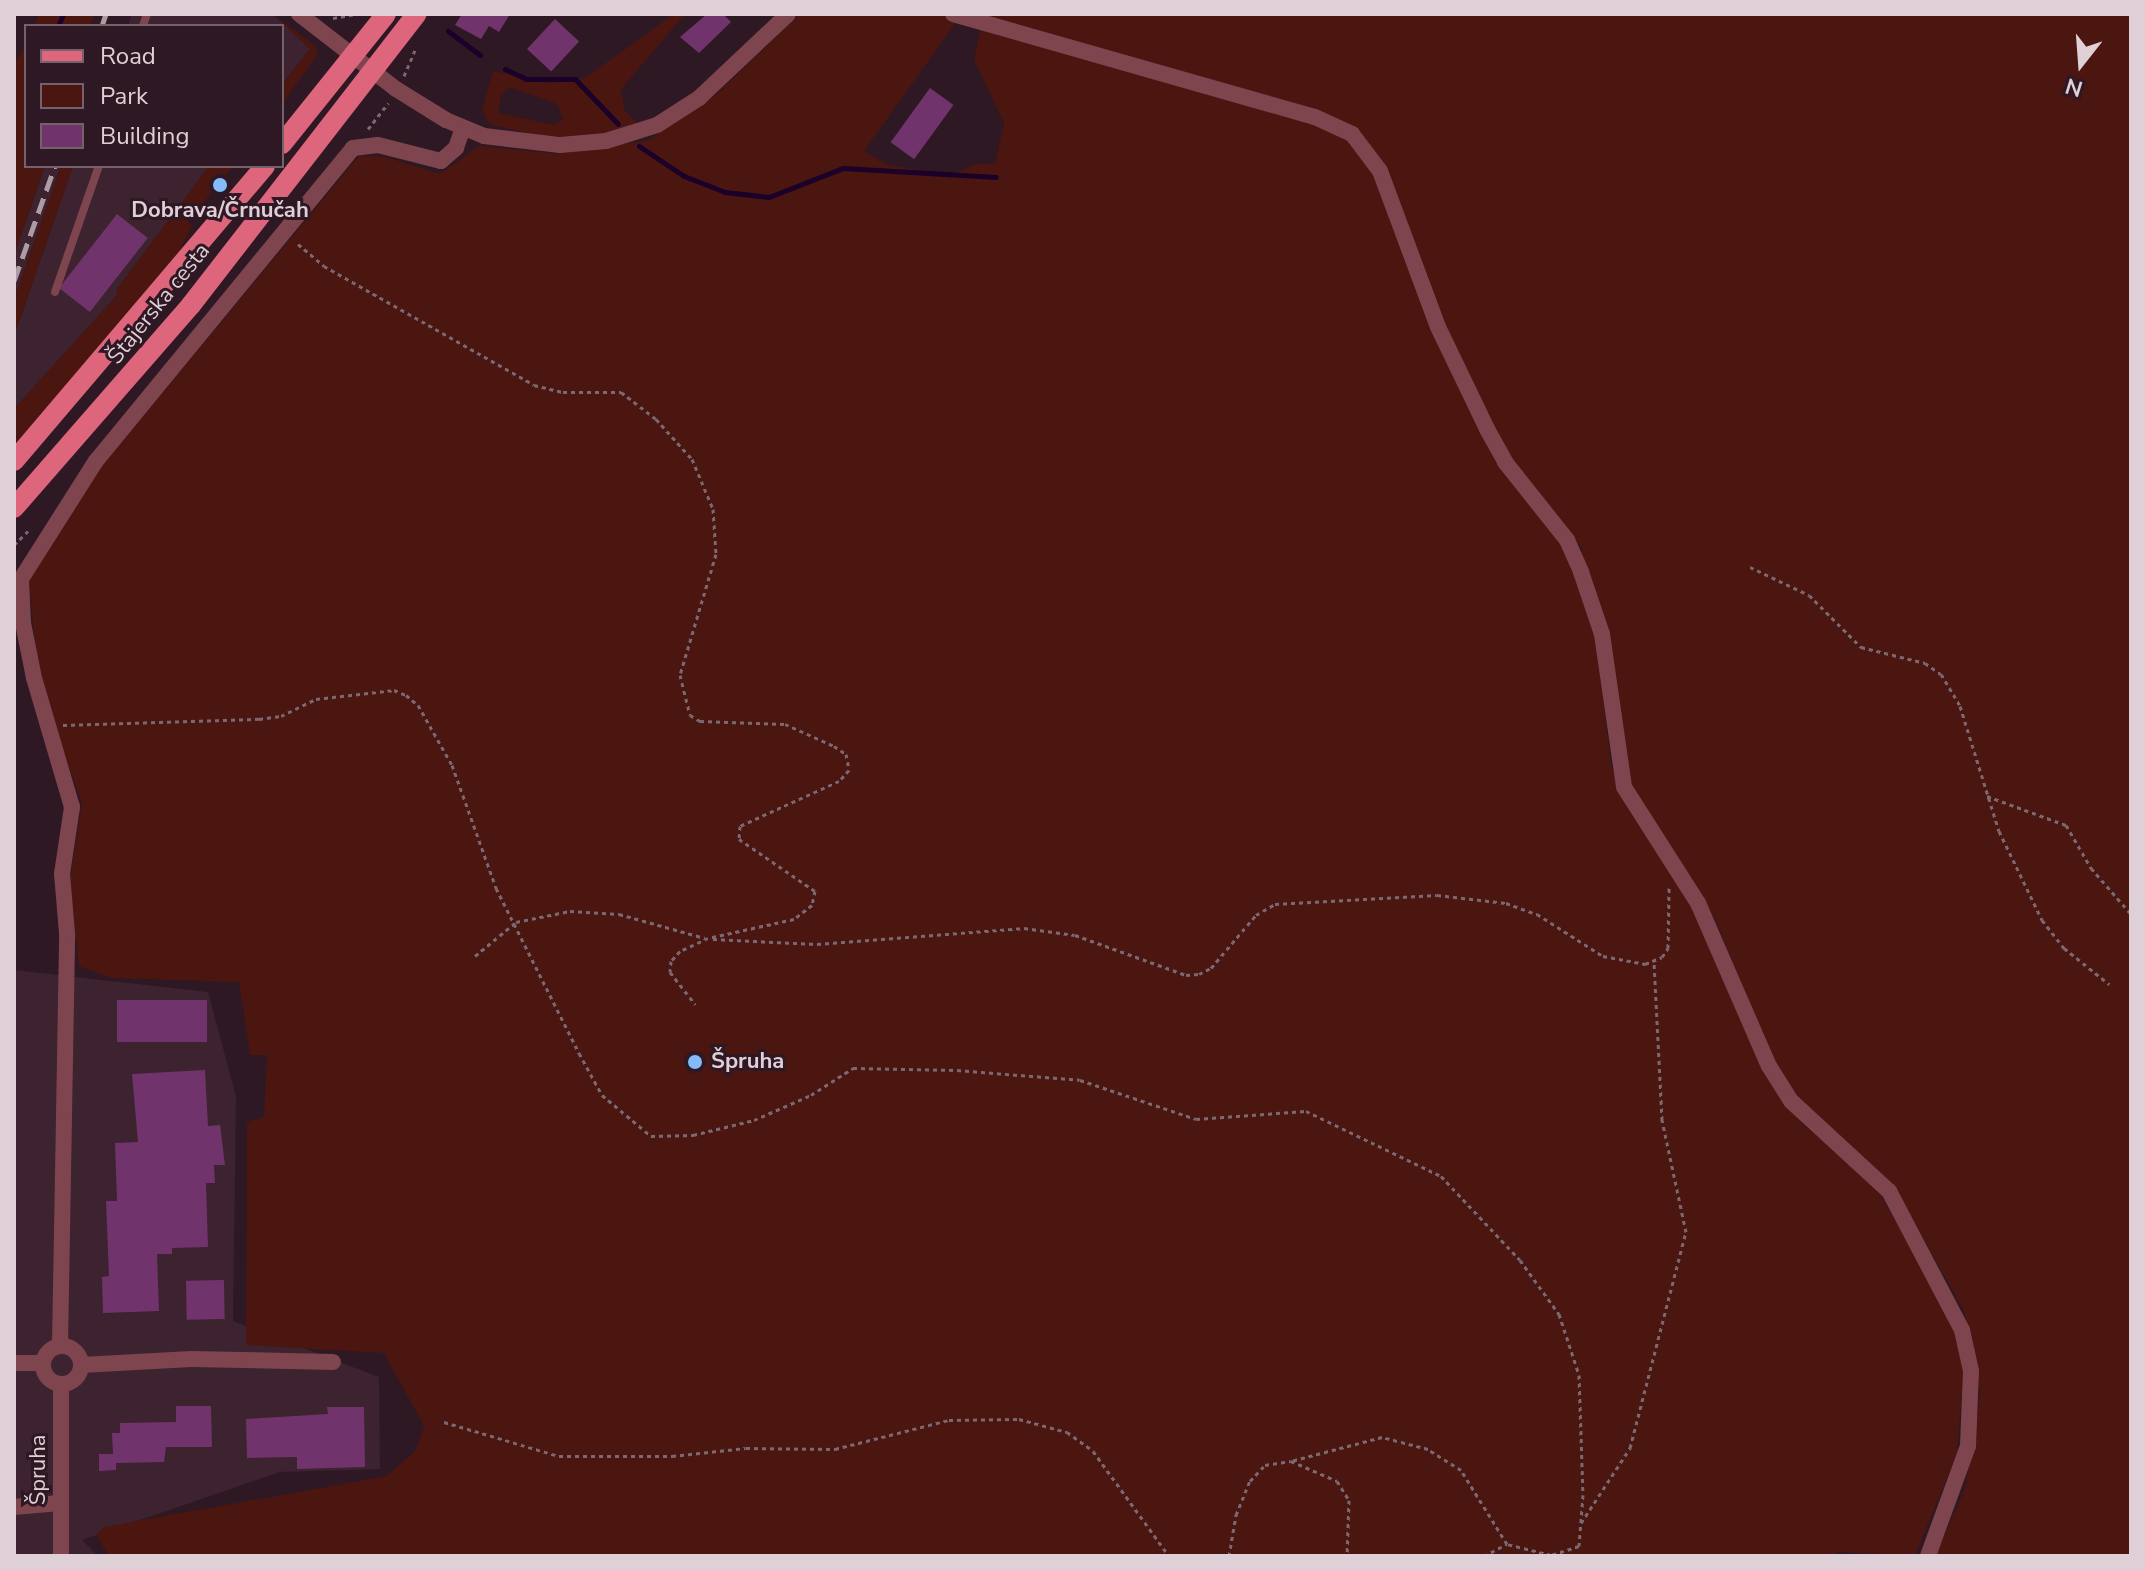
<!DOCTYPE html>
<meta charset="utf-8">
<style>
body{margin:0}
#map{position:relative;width:2145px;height:1570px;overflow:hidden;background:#2e1823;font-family:"Nunito Sans",sans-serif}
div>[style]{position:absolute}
.built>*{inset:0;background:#3d222f}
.green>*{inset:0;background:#4b1610}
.stream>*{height:5px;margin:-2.5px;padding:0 2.5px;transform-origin:2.5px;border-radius:2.5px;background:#1b002a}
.building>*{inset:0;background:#71336c;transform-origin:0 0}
.path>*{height:3px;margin-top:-1.5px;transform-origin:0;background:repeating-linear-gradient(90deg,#7c6872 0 4px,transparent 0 8px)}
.lane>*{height:8px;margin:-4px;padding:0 4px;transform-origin:4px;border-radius:4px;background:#7f454f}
.street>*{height:16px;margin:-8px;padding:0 8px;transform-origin:8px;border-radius:8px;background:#7f454f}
.street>.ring{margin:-8px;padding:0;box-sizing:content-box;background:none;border:16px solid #7f454f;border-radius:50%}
.primary>*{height:20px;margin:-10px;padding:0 10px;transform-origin:10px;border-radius:10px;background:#dd667d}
.rail>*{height:5px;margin-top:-2.5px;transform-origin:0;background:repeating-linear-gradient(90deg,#ad9ca4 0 16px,transparent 0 24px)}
.dots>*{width:22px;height:22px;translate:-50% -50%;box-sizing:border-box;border:4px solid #2e1823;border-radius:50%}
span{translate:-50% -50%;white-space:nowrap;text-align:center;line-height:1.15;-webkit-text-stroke:6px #2e1823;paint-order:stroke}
.poi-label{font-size:22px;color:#dfcfd6;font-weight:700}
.left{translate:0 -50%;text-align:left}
.street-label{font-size:22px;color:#dfcfd6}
.frame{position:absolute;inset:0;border:16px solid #dfcfd6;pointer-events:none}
.legend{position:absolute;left:24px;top:24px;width:260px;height:144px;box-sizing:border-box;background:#2e1823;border:2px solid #75616b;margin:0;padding:10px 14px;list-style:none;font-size:24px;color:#dfcfd6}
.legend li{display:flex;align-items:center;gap:16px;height:40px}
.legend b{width:40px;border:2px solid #75616b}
.north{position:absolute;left:2041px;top:24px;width:80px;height:80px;-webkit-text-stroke:6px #2e1823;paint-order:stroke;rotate:197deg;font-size:22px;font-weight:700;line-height:32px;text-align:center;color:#dfcfd6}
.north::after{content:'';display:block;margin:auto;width:28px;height:36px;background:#dfcfd6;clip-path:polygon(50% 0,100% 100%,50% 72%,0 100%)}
</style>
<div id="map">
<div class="built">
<div style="clip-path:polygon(132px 14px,273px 14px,310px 49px,282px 84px,282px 26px,128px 26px)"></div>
<div style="clip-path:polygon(45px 166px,61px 166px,14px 299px,14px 255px)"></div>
<div style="clip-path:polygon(73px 166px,209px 166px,119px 293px,14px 409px,14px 336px)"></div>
<div style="clip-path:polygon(14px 970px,208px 992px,236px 1096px,233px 1321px,379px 1377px,380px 1469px,280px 1472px,82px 1540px,98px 1556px,14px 1556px)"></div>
</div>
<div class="green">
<div style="clip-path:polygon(39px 14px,94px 14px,90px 26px,34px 26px)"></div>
<div style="clip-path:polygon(273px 14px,315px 46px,318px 54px,282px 104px,282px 84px,310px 49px)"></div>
<div style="clip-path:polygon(evenodd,674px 14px,685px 14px,621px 89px,625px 111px,637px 123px,600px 134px,545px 137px,489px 124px,482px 110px,493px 71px,549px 83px,585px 78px,674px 14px,510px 87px,557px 104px,563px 119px,553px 125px,498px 113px,501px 95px,510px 87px)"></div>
<div style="clip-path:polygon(800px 14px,934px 14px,957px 21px,864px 151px,888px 165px,951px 176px,975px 164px,995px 164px,1004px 123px,974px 60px,981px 25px,1330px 127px,1345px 135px,1374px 174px,1463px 394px,1570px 560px,1596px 640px,1611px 765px,1621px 793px,1679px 876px,1733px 991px,1763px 1072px,1803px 1125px,1871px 1178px,1953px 1323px,1964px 1366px,1957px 1453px,1915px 1556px,1838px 1552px,1830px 1556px,109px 1556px,96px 1535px,104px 1527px,387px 1476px,416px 1450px,424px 1426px,384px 1353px,246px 1345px,247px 1122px,264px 1117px,267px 1055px,250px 1055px,239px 982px,112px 978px,79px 966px,70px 879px,82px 803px,52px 720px,36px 655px,29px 580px,83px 489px,359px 156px,385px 157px,440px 174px,479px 146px,558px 154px,649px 140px,718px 93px)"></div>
<div style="clip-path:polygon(979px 14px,2131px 14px,2131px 1556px,1935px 1556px,1964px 1491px,1974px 1443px,1980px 1391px,1964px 1311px,1893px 1184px,1803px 1103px,1776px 1067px,1715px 919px,1624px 772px,1581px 547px,1505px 450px,1470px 386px,1382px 165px,1360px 131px,1325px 113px)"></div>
<div style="clip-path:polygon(26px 43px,26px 166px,45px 166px,14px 255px,14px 65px)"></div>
<div style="clip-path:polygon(61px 166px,73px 166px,14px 336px,14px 299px)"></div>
<div style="clip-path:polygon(209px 166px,233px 166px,188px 222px,192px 226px,177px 256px,14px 445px,14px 409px,118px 294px,116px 290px)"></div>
</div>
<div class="stream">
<div style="left:58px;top:26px;width:13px;rotate:-67deg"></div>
<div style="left:448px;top:31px;width:40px;rotate:37deg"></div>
<div style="left:505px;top:69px;width:23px;rotate:25deg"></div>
<div style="left:526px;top:79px;width:49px"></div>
<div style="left:575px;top:79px;width:62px;rotate:46.3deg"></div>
<div style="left:639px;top:146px;width:54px;rotate:33.7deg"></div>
<div style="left:684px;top:176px;width:44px;rotate:21.3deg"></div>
<div style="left:725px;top:192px;width:44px;rotate:6.5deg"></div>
<div style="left:769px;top:197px;width:79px;rotate:-21.4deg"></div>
<div style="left:843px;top:168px;width:153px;rotate:3.4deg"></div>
</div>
<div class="building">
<div style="clip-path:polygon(462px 14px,510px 14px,499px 32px,489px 26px,481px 39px,455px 25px)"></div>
<div style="clip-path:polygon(707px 14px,723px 14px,731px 22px,699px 53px,680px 37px)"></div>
<div style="left:555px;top:19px;width:33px;height:41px;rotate:43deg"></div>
<div style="left:930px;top:88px;width:29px;height:67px;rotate:36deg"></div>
<div style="left:117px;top:214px;width:39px;height:94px;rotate:38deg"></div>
<div style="left:117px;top:1000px;width:90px;height:42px"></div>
<div style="clip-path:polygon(205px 1070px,208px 1126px,220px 1125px,225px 1165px,214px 1165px,215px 1183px,206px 1183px,208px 1247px,172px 1248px,172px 1254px,157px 1254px,159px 1311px,103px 1313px,102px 1277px,109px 1276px,106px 1201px,117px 1201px,115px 1143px,138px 1142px,132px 1074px)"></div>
<div style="left:224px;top:1280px;width:39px;height:38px;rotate:89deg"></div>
<div style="clip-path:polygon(176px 1406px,211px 1406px,212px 1447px,166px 1447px,164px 1462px,116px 1463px,116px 1470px,99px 1471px,99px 1454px,113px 1454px,112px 1433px,120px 1433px,120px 1423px,176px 1422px)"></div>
<div style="clip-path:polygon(327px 1407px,364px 1407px,365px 1467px,297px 1469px,297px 1457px,247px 1458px,246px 1419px,328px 1414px)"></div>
</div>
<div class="path">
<div style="left:333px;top:18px;width:23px;rotate:-10deg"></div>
<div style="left:404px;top:76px;width:28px;rotate:-67deg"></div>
<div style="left:368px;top:129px;width:33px;rotate:-52deg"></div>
<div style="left:298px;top:244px;width:34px;rotate:40deg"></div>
<div style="left:324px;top:266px;width:241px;rotate:29.5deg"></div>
<div style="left:534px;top:385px;width:30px;rotate:14deg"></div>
<div style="left:563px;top:392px;width:58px"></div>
<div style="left:621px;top:392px;width:44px;rotate:37.6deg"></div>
<div style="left:656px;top:419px;width:54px;rotate:48deg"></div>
<div style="left:692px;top:459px;width:54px;rotate:67.2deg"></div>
<div style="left:713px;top:509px;width:45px;rotate:86.2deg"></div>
<div style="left:716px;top:554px;width:126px;rotate:106.6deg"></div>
<div style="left:680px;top:675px;width:41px;rotate:76deg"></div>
<div style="left:690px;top:715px;width:12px;rotate:31deg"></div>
<div style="left:700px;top:721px;width:85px;rotate:2deg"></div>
<div style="left:785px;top:724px;width:54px;rotate:24.2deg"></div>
<div style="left:834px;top:746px;width:14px;rotate:34deg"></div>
<div style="left:846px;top:754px;width:16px;rotate:79deg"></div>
<div style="left:849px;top:770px;width:15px;rotate:132deg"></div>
<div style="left:839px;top:781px;width:109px;rotate:155.6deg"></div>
<div style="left:740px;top:826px;width:13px;rotate:94deg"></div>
<div style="left:739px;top:839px;width:92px;rotate:34.4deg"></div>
<div style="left:815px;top:891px;width:14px;rotate:102deg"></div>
<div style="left:812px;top:905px;width:23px;rotate:142deg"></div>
<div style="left:794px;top:919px;width:88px;rotate:167.5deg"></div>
<div style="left:708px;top:938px;width:31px;rotate:155deg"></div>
<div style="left:680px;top:951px;width:13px;rotate:132deg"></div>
<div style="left:671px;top:961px;width:11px;rotate:95deg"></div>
<div style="left:670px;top:972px;width:41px;rotate:52deg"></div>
<div style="left:14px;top:545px;width:24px;rotate:-45deg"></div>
<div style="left:1750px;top:567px;width:65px;rotate:25.4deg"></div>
<div style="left:1809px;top:595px;width:74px;rotate:45deg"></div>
<div style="left:1861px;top:647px;width:66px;rotate:14deg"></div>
<div style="left:1925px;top:663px;width:19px;rotate:35deg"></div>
<div style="left:1941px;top:674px;width:37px;rotate:59deg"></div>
<div style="left:1960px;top:706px;width:131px;rotate:72.7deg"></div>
<div style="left:1999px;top:831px;width:99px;rotate:64.2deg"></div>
<div style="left:2042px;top:920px;width:36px;rotate:52deg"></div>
<div style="left:2064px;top:948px;width:58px;rotate:38.7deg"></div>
<div style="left:63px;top:725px;width:196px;rotate:-1.8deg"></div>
<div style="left:259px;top:719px;width:22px;rotate:-8deg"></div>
<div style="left:281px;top:716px;width:39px;rotate:-26deg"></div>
<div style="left:316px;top:699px;width:79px;rotate:-6.6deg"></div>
<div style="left:394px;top:690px;width:13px;rotate:23deg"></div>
<div style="left:406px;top:695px;width:16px;rotate:40deg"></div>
<div style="left:418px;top:705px;width:69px;rotate:60.5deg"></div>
<div style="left:452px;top:765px;width:131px;rotate:70.3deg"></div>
<div style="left:496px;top:888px;width:185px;rotate:63.3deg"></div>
<div style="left:579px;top:1053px;width:48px;rotate:61.3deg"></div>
<div style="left:602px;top:1095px;width:64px;rotate:39.9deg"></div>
<div style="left:651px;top:1136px;width:42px;rotate:-1.4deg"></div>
<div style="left:693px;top:1135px;width:63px;rotate:-13.8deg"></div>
<div style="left:754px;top:1120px;width:62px;rotate:-23.7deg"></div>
<div style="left:811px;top:1095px;width:50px;rotate:-32.7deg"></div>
<div style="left:853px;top:1068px;width:104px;rotate:1.1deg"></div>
<div style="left:957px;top:1070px;width:123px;rotate:4.6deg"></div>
<div style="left:1080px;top:1080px;width:122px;rotate:18.6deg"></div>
<div style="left:1196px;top:1119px;width:110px;rotate:-4.2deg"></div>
<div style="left:1306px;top:1111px;width:150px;rotate:25.7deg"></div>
<div style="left:1441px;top:1176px;width:115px;rotate:46.8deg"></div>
<div style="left:1520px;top:1260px;width:67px;rotate:54.2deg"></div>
<div style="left:1559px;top:1314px;width:64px;rotate:71.8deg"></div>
<div style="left:1579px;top:1375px;width:120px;rotate:88.1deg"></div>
<div style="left:1583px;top:1495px;width:51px;rotate:94.5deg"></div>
<div style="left:1579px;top:1546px;width:29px;rotate:162deg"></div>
<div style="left:1551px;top:1555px;width:45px;rotate:-166deg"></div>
<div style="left:1507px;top:1544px;width:87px;rotate:-121.9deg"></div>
<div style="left:1461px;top:1470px;width:39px;rotate:-148deg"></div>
<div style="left:1428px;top:1449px;width:48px;rotate:-165.4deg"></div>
<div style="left:1382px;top:1437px;width:94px;rotate:165.2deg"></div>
<div style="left:1987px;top:796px;width:84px;rotate:20.2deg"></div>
<div style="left:2066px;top:825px;width:50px;rotate:59.8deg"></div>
<div style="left:2091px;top:868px;width:61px;rotate:49deg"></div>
<div style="left:713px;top:939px;width:104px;rotate:2.8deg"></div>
<div style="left:817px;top:944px;width:208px;rotate:-4.4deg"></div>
<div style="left:1024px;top:928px;width:51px;rotate:7.8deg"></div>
<div style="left:1075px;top:935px;width:118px;rotate:19.8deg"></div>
<div style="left:1186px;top:975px;width:13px;rotate:-4deg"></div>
<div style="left:1199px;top:974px;width:13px;rotate:-27deg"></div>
<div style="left:1211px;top:968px;width:70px;rotate:-49.7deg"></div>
<div style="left:1256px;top:915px;width:22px;rotate:-30deg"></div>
<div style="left:1275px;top:904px;width:162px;rotate:-3.2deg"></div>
<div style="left:1437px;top:895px;width:69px;rotate:6.6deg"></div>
<div style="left:1506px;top:903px;width:33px;rotate:20deg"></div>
<div style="left:1537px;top:914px;width:78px;rotate:32.5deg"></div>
<div style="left:1603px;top:956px;width:43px;rotate:10.8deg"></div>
<div style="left:1645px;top:964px;width:18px;rotate:-22deg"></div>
<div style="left:1662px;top:957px;width:11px;rotate:-56deg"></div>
<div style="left:1668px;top:948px;width:60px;rotate:-89deg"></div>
<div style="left:475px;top:956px;width:53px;rotate:-39.7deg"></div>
<div style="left:516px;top:922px;width:55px;rotate:-11.5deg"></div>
<div style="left:570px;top:911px;width:49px;rotate:3.5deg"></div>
<div style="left:619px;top:914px;width:89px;rotate:15.6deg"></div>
<div style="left:444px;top:1422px;width:120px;rotate:16.5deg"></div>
<div style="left:559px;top:1456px;width:113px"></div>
<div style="left:672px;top:1456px;width:74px;rotate:-6.2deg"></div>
<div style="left:746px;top:1448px;width:89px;rotate:0.6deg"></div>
<div style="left:835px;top:1449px;width:118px;rotate:-14.3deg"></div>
<div style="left:949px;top:1420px;width:70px;rotate:-0.8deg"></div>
<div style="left:1019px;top:1419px;width:50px;rotate:15.2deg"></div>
<div style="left:1067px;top:1432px;width:32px;rotate:36deg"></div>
<div style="left:1093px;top:1451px;width:130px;rotate:54.1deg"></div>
<div style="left:1581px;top:1523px;width:90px;rotate:-56.8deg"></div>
<div style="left:1630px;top:1448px;width:223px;rotate:-75.5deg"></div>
<div style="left:1686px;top:1232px;width:115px;rotate:-102.1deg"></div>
<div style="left:1662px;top:1120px;width:159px;rotate:-92.9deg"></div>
<div style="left:1229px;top:1556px;width:42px;rotate:-80.3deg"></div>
<div style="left:1236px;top:1515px;width:37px;rotate:-68deg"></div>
<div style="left:1250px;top:1481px;width:22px;rotate:-47deg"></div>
<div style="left:1265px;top:1465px;width:26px;rotate:-9deg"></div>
<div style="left:1291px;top:1461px;width:50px;rotate:23.5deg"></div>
<div style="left:1337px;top:1481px;width:22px;rotate:58deg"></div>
<div style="left:1349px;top:1500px;width:56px;rotate:92deg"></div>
<div style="left:1484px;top:1556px;width:26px;rotate:-28deg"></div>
</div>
<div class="lane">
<div style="left:143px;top:26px;width:13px;rotate:-72deg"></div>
<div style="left:55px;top:292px;width:133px;rotate:-70.8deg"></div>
</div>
<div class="street">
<div style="left:299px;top:14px;width:123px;rotate:37.7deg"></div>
<div style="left:396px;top:89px;width:59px;rotate:31.8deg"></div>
<div style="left:446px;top:120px;width:41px;rotate:22.8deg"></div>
<div style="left:484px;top:136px;width:77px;rotate:6.8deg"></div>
<div style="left:560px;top:145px;width:46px;rotate:-5deg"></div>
<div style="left:606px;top:141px;width:53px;rotate:-17.4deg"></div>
<div style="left:657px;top:125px;width:50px;rotate:-32.7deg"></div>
<div style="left:699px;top:98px;width:122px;rotate:-43.3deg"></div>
<div style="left:953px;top:14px;width:376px;rotate:15.9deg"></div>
<div style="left:1315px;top:117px;width:41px;rotate:24.7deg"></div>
<div style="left:1352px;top:134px;width:46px;rotate:52.9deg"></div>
<div style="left:1380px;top:171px;width:166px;rotate:69.6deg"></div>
<div style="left:1438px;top:327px;width:113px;rotate:64.3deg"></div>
<div style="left:1487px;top:429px;width:38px;rotate:61deg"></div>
<div style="left:1505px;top:462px;width:100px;rotate:51.5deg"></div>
<div style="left:1567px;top:540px;width:35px;rotate:66deg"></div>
<div style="left:1581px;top:572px;width:65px;rotate:71.3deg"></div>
<div style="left:1602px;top:634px;width:155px;rotate:81.8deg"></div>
<div style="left:1624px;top:787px;width:138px;rotate:57.5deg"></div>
<div style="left:1698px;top:903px;width:178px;rotate:66.5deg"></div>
<div style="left:1769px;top:1066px;width:41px;rotate:57.8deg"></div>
<div style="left:1791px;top:1101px;width:133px;rotate:42.6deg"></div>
<div style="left:1889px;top:1191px;width:157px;rotate:62.3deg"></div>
<div style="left:1962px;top:1330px;width:42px;rotate:77.6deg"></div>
<div style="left:1971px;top:1371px;width:75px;rotate:92.3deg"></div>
<div style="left:1968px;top:1446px;width:117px;rotate:110deg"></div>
<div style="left:60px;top:1345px;width:412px;rotate:-89deg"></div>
<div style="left:67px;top:933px;width:59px;rotate:-94.8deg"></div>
<div style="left:62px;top:874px;width:68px;rotate:-81.5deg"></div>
<div style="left:72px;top:807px;width:134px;rotate:-106.4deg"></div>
<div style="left:34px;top:678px;width:56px;rotate:-101.3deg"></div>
<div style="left:23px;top:623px;width:44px;rotate:-92.6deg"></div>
<div style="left:21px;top:579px;width:140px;rotate:-57.6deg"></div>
<div style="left:96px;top:461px;width:405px;rotate:-50.6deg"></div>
<div style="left:353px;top:148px;width:25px;rotate:-7deg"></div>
<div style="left:378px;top:145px;width:65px;rotate:14.3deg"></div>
<div style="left:441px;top:161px;width:20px;rotate:-41deg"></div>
<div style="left:456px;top:148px;width:21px;rotate:-71deg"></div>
<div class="ring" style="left:43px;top:1346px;width:22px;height:22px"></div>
<div style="left:14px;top:1363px;width:28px"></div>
<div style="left:81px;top:1365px;width:110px;rotate:-3.1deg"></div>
<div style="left:191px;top:1359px;width:142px;rotate:1.2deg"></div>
<div style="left:14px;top:1507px;width:46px;rotate:-5deg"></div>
<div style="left:61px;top:1556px;width:172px;rotate:-90deg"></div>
</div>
<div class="primary">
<div style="left:282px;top:144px;width:166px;rotate:-51.3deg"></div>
<div style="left:14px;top:461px;width:387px;rotate:-49.6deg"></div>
<div style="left:14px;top:508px;width:269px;rotate:-48.9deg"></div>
<div style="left:191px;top:305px;width:368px;rotate:-52.2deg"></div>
</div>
<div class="rail">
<div style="left:102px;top:26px;width:13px;rotate:-72deg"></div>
<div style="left:14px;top:281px;width:122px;rotate:-70.4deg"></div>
</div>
<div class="dots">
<div style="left:220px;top:185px;background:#84bcfb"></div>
<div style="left:695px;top:1062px;background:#84bcfb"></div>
</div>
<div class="poi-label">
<span style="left:220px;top:211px">Dobrava/Črnučah</span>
<span class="left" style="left:711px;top:1062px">Špruha</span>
</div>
<div class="street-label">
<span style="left:159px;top:304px;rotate:-51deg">Štajerska cesta</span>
<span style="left:39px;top:1470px;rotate:-90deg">Špruha</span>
</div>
<div class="frame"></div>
<ul class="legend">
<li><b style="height:10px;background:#dd667d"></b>Road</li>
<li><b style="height:22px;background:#4b1610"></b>Park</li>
<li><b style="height:22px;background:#71336c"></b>Building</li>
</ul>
<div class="north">N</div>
</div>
